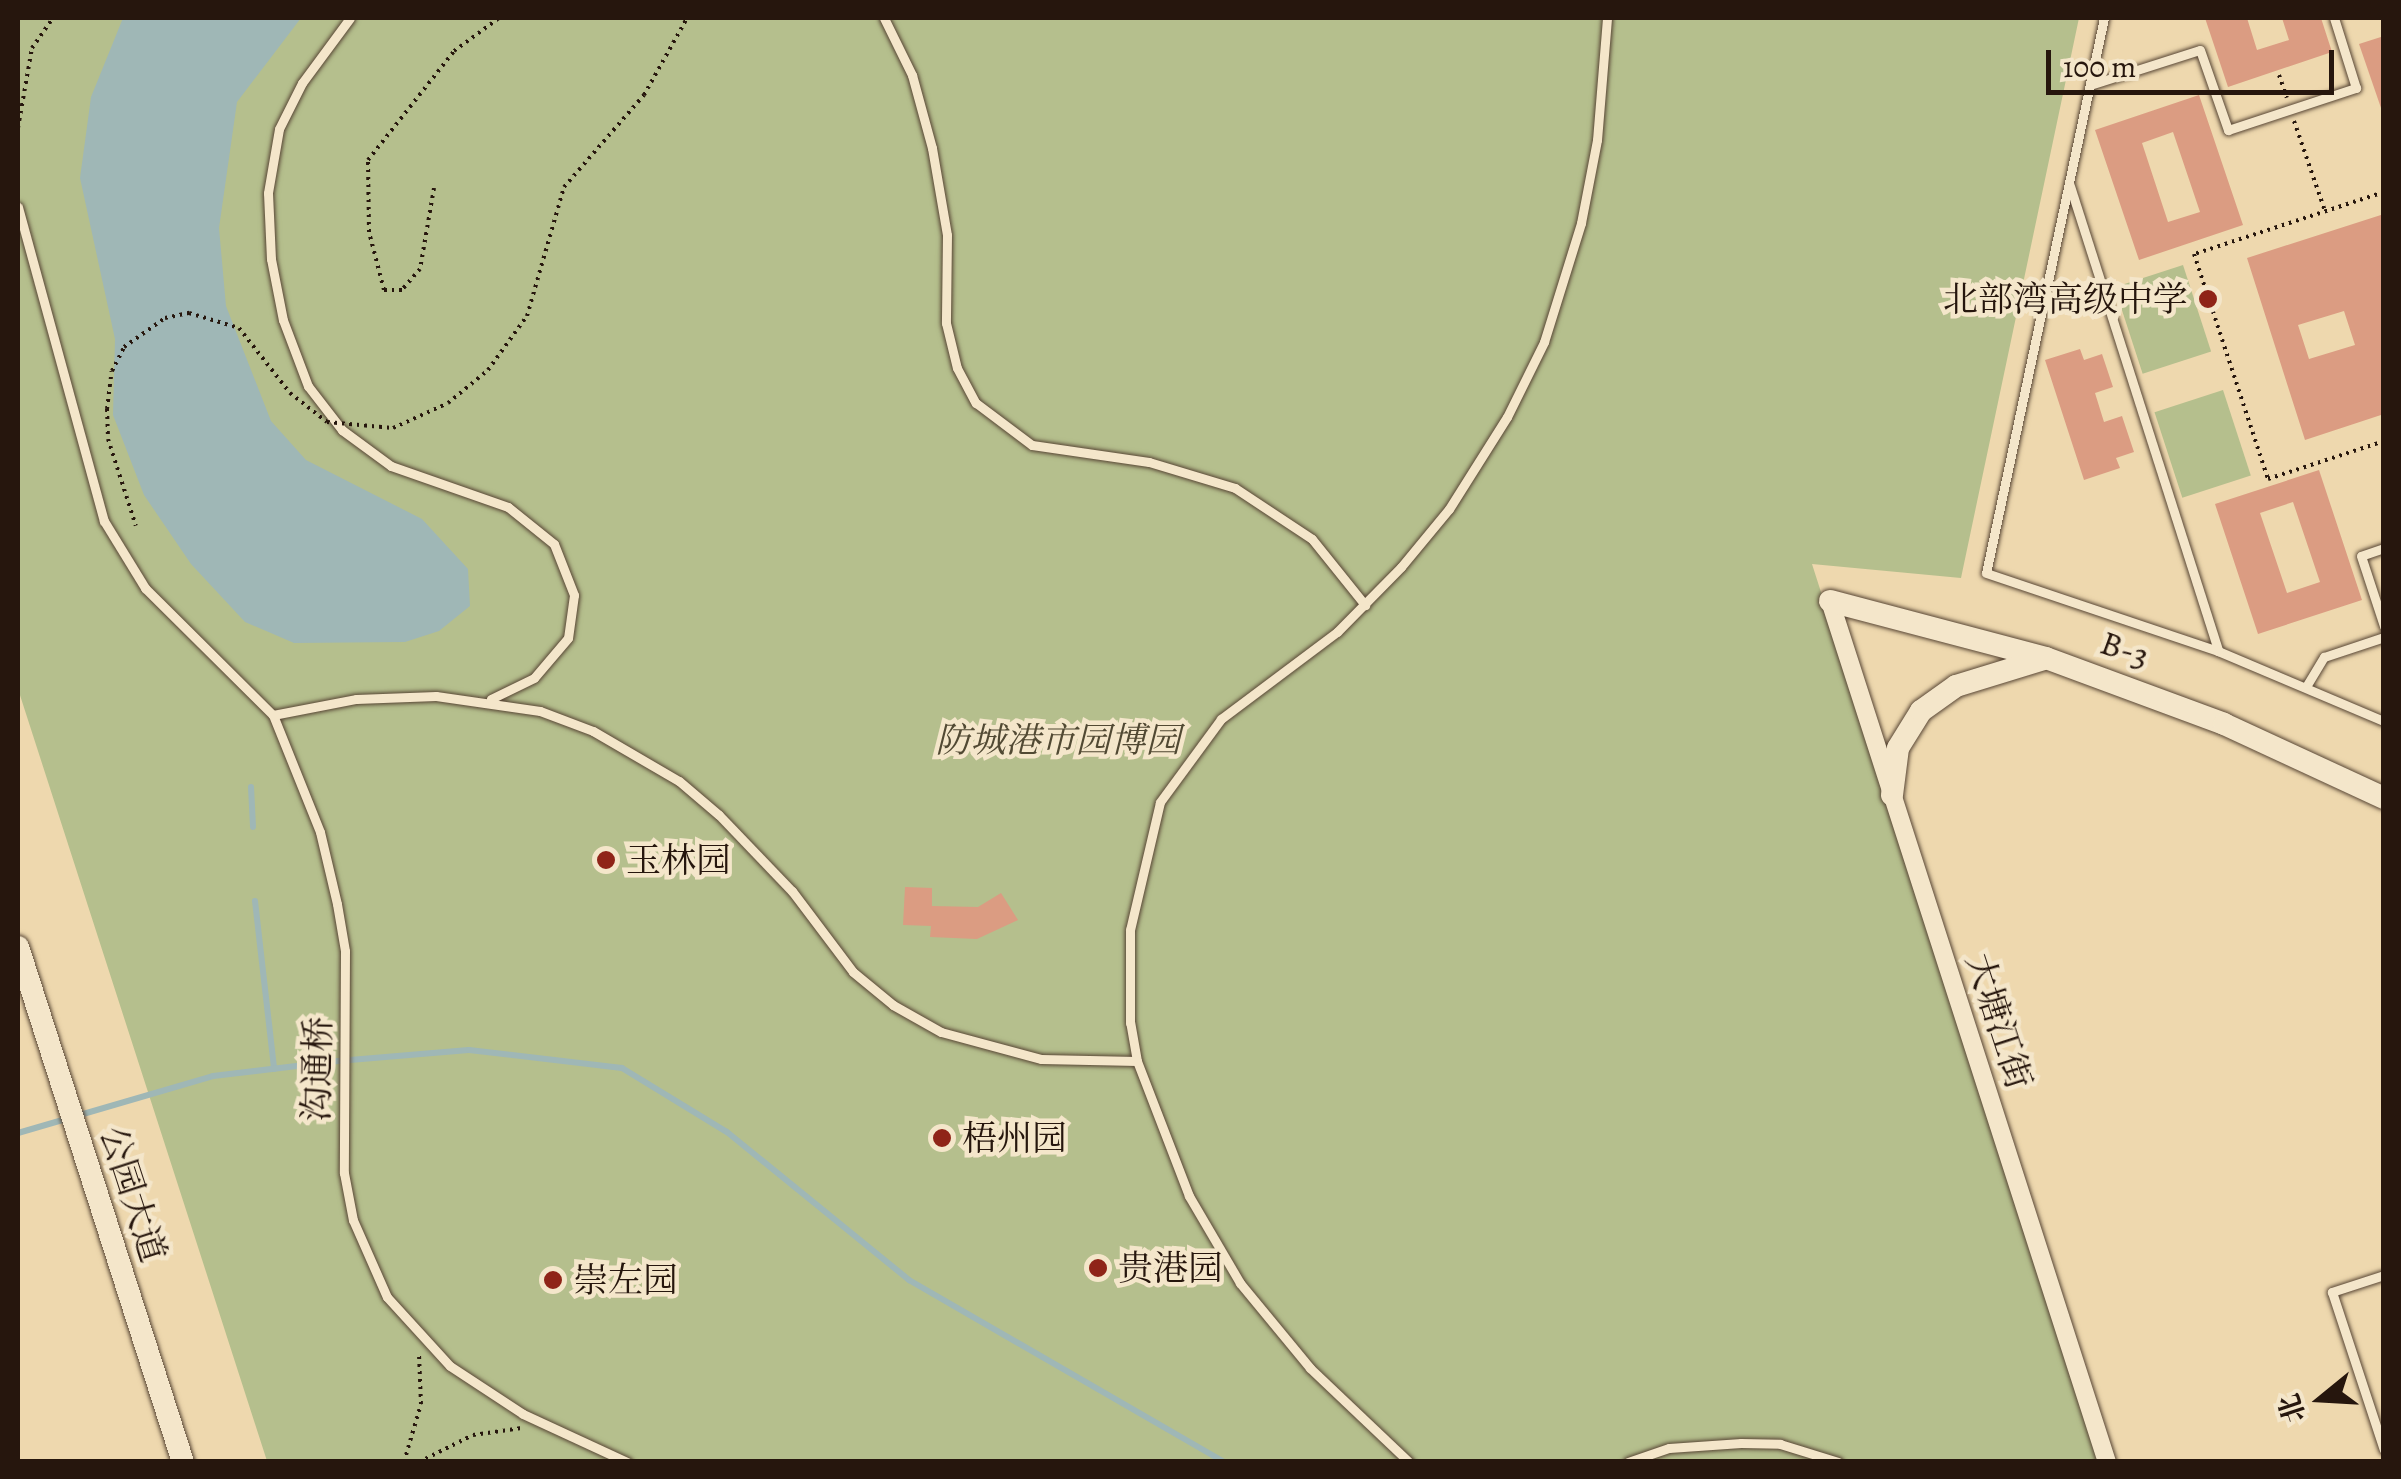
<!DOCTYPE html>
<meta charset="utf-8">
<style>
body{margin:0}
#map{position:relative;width:2401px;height:1479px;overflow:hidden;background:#eed8ae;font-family:Alegreya,"Noto Serif SC",serif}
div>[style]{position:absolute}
.green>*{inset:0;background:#b5bf8d;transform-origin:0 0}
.water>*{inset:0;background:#9fb7b6}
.stream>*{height:6px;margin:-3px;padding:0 3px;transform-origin:3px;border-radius:3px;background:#9fb7b6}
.building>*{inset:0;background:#db9c82}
.path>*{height:4px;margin-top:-2px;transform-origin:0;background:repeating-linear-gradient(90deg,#26160d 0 2.5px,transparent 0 7.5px)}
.roads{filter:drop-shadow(0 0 2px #584635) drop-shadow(0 0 2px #584635)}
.service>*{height:9px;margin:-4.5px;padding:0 4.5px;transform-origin:4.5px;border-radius:4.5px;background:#f4e6ca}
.minor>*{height:18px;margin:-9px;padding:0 9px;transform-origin:9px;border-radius:9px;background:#f4e6ca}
.tertiary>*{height:22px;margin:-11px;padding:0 11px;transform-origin:11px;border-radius:11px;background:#f4e6ca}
.path-bridge>*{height:4px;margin-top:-2px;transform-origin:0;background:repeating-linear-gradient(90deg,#26160d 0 2.5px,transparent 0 7.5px)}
.dots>*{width:28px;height:28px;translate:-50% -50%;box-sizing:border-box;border:5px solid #f4e6ca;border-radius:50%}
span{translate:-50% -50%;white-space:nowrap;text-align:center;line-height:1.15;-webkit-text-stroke:9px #f4e6ca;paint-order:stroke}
.poi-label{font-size:35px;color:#26160d}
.right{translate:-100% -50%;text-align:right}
.left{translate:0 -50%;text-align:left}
.street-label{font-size:35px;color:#26160d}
.park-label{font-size:35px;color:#514933;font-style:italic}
.frame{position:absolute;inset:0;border:20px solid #26160d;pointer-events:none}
.north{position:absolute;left:2271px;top:1349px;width:100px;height:100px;-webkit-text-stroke:8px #f4e6ca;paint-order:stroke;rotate:252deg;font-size:28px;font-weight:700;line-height:40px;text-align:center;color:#26160d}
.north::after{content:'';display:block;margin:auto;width:35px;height:45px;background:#26160d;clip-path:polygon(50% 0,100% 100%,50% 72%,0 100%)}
.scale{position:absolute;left:2046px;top:50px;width:288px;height:45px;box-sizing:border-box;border:5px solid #26160d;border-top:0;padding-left:12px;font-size:30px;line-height:35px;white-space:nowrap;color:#26160d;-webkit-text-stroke:8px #f4e6ca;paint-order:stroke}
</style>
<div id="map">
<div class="green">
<div style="clip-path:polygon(18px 18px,2079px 18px,1961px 578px,1812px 564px,2099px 1461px,267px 1461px,18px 689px)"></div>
<div style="left:2183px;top:265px;width:91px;height:72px;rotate:72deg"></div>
<div style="left:2223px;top:390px;width:90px;height:72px;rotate:72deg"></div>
</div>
<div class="water">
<div style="clip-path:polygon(123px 18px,301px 18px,237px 102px,219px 228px,226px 306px,271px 421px,306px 460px,422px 519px,468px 569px,470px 606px,439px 631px,405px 642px,294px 643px,245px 622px,191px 564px,144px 495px,113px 415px,115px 339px,80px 178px,91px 97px)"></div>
</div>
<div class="stream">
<div style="left:251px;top:787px;width:40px;rotate:87.1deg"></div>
<div style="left:255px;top:901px;width:169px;rotate:83.5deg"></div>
<div style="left:18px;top:1133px;width:203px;rotate:-16.3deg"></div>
<div style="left:213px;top:1076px;width:126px;rotate:-6.8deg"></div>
<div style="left:338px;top:1061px;width:131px;rotate:-4.8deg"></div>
<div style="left:469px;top:1050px;width:154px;rotate:6.7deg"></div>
<div style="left:622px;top:1068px;width:123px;rotate:31.4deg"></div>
<div style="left:727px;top:1132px;width:235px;rotate:39.1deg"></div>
<div style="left:909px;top:1280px;width:364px;rotate:30deg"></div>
</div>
<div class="building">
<div style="clip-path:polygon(2205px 18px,2247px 18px,2257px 50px,2289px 40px,2282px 18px,2321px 18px,2332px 52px,2228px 87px)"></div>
<div style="clip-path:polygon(2384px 36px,2384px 107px,2381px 108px,2359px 44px)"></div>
<div style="clip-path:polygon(evenodd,2199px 95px,2243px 225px,2139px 260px,2095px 130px,2199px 95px,2173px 132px,2200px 212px,2168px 222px,2142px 143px,2173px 132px)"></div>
<div style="clip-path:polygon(evenodd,2384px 214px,2384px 414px,2305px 440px,2247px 258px,2384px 214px,2344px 311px,2355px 345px,2309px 359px,2298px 325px,2344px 311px)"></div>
<div style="clip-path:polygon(2080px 349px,2084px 360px,2102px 354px,2113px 387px,2095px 393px,2104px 422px,2122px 416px,2134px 452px,2116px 458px,2120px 468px,2084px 480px,2045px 360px)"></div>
<div style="clip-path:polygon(evenodd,2319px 470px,2362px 600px,2258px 634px,2215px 504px,2319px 470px,2293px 502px,2320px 582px,2287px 593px,2260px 513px,2293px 502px)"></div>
<div style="clip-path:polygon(905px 887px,932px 888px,932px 906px,978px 907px,1001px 893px,1018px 920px,977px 939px,930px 937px,931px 926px,903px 925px)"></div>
</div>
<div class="path">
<div style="left:2279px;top:75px;width:24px;rotate:71deg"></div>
<div style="left:2294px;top:121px;width:95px;rotate:71deg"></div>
<div style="left:18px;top:128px;width:81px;rotate:-80.1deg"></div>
<div style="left:32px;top:48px;width:37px;rotate:-55deg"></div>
<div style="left:434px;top:188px;width:82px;rotate:99.8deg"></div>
<div style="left:420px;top:269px;width:28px;rotate:131deg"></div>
<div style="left:402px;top:290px;width:18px;rotate:180deg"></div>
<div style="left:384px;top:290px;width:60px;rotate:-104.5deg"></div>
<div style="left:369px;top:232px;width:72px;rotate:-90.8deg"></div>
<div style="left:368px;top:160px;width:139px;rotate:-51.7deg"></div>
<div style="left:454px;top:51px;width:56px;rotate:-36.3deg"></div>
<div style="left:2384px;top:192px;width:200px;rotate:161.9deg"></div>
<div style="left:2194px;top:254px;width:237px;rotate:71.8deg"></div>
<div style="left:2268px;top:479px;width:122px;rotate:-18.1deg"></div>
<div style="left:527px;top:316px;width:134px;rotate:-74deg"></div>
<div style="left:564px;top:187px;width:122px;rotate:-49deg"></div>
<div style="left:644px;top:95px;width:88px;rotate:-60.8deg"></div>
<div style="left:107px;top:409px;width:30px;rotate:88deg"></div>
<div style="left:108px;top:439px;width:91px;rotate:72.2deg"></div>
<div style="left:404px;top:1462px;width:60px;rotate:-73.7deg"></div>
<div style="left:421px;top:1404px;width:49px;rotate:-92.3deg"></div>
<div style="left:419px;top:1462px;width:60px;rotate:-26.6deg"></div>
<div style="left:473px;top:1435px;width:49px;rotate:-8.1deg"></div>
</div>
<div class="roads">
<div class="service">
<div style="left:350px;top:18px;width:81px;rotate:126.4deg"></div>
<div style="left:302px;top:83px;width:51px;rotate:116.6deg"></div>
<div style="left:279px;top:129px;width:65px;rotate:99.8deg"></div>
<div style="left:268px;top:193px;width:66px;rotate:87.4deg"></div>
<div style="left:271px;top:259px;width:62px;rotate:78.9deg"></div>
<div style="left:283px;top:320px;width:71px;rotate:69.3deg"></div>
<div style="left:308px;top:386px;width:56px;rotate:52.3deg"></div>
<div style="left:342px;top:430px;width:61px;rotate:36.3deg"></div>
<div style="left:391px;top:466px;width:124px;rotate:19.3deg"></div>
<div style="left:508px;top:507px;width:59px;rotate:38.8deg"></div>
<div style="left:554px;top:544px;width:55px;rotate:68.6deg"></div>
<div style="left:574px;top:595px;width:43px;rotate:97.9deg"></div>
<div style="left:568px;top:638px;width:52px;rotate:130.4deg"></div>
<div style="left:534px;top:678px;width:48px;rotate:154deg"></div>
<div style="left:884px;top:18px;width:64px;rotate:63.8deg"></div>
<div style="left:912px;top:75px;width:76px;rotate:74.7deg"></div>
<div style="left:932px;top:148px;width:88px;rotate:80.2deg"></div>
<div style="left:947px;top:235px;width:88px;rotate:90.7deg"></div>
<div style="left:946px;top:323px;width:46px;rotate:76.3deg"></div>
<div style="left:957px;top:368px;width:40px;rotate:62deg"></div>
<div style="left:976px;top:403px;width:70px;rotate:36.9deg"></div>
<div style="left:1032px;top:445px;width:118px;rotate:8.3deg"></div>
<div style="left:1149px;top:462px;width:90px;rotate:16.8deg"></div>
<div style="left:1235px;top:488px;width:92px;rotate:33.5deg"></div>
<div style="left:1312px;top:539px;width:85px;rotate:51.2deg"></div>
<div style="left:2104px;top:18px;width:567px;rotate:102deg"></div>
<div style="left:1986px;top:573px;width:245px;rotate:18.6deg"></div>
<div style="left:2218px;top:651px;width:180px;rotate:22.9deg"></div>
<div style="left:2090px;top:85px;width:115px;rotate:-17.7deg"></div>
<div style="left:2200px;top:50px;width:85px;rotate:70.7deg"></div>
<div style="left:2228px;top:130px;width:135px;rotate:-18.2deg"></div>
<div style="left:2356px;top:88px;width:73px;rotate:-107.4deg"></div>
<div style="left:2070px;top:186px;width:488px;rotate:72.3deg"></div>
<div style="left:18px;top:207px;width:326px;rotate:74.7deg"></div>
<div style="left:104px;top:521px;width:79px;rotate:58.5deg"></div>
<div style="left:145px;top:588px;width:180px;rotate:44.8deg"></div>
<div style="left:273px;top:715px;width:85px;rotate:-10.9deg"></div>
<div style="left:356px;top:699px;width:80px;rotate:-2.1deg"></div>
<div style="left:436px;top:696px;width:105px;rotate:8.2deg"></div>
<div style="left:540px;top:711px;width:57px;rotate:20.7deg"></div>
<div style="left:593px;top:731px;width:99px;rotate:30.2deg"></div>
<div style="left:679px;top:781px;width:52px;rotate:40.4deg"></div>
<div style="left:719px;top:815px;width:105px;rotate:46.2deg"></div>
<div style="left:792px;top:891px;width:101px;rotate:53deg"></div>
<div style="left:853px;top:972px;width:52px;rotate:39.5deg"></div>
<div style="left:893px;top:1005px;width:55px;rotate:29.4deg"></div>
<div style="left:941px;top:1032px;width:104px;rotate:15.1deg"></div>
<div style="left:1041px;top:1059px;width:96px;rotate:1.2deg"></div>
<div style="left:1137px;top:1061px;width:39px;rotate:-100deg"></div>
<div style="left:1130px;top:1023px;width:93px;rotate:-90deg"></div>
<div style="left:1130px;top:930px;width:131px;rotate:-76.8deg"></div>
<div style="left:1160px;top:802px;width:103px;rotate:-53.7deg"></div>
<div style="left:1221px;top:719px;width:145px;rotate:-36.9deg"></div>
<div style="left:1337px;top:632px;width:91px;rotate:-45.4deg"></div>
<div style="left:1401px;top:567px;width:75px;rotate:-50.4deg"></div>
<div style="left:1449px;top:509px;width:109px;rotate:-57.8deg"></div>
<div style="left:1507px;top:417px;width:84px;rotate:-63.7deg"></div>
<div style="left:1544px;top:342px;width:125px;rotate:-72.7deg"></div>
<div style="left:1581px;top:223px;width:85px;rotate:-79.1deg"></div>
<div style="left:1597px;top:140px;width:122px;rotate:-85.3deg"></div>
<div style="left:2384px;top:548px;width:24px;rotate:161deg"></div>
<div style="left:2361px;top:556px;width:74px;rotate:71.8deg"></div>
<div style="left:2307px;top:685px;width:33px;rotate:-59deg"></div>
<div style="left:2324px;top:657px;width:63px;rotate:-18.4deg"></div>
<div style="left:273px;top:715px;width:126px;rotate:68.1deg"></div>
<div style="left:320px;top:832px;width:74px;rotate:76.7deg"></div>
<div style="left:337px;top:904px;width:48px;rotate:80.3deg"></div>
<div style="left:345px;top:951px;width:222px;rotate:90.3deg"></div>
<div style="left:344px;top:1173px;width:48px;rotate:79.2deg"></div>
<div style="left:353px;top:1220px;width:84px;rotate:66.2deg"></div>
<div style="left:387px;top:1297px;width:93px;rotate:47.6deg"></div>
<div style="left:450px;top:1366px;width:87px;rotate:33.3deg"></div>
<div style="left:523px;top:1414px;width:115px;rotate:24.8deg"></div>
<div style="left:1137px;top:1061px;width:145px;rotate:68.9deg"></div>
<div style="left:1189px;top:1196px;width:101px;rotate:59.6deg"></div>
<div style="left:1240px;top:1283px;width:110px;rotate:50.5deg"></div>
<div style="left:1310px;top:1368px;width:137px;rotate:43.5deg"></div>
<div style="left:2384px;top:1275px;width:55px;rotate:161.9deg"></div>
<div style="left:2332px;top:1292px;width:166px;rotate:71.8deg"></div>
<div style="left:1628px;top:1462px;width:43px;rotate:-18.9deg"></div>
<div style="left:1669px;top:1448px;width:72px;rotate:-4deg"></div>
<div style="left:1741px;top:1443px;width:39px;rotate:1deg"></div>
<div style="left:1780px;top:1444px;width:61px;rotate:17.2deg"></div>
</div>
<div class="minor">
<div style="left:1830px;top:601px;width:904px;rotate:72.17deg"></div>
</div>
<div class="tertiary">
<div style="left:1830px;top:601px;width:223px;rotate:14.8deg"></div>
<div style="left:2046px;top:658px;width:190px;rotate:20.3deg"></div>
<div style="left:2224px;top:724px;width:176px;rotate:24.8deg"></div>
<div style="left:1892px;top:795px;width:47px;rotate:-82.7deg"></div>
<div style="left:1898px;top:748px;width:44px;rotate:-58.1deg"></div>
<div style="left:1921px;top:711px;width:43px;rotate:-35.5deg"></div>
<div style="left:1956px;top:686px;width:92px;rotate:-17.1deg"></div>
<div style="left:18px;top:947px;width:541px;rotate:72.24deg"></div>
</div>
</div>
<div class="path-bridge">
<div style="left:107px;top:409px;width:38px;rotate:-83deg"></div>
<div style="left:112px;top:371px;width:27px;rotate:-63deg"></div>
<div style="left:124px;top:347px;width:50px;rotate:-35.3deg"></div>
<div style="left:165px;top:318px;width:25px;rotate:-12deg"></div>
<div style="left:189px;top:313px;width:52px;rotate:16.7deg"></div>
<div style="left:239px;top:328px;width:83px;rotate:51.9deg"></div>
<div style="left:290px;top:393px;width:47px;rotate:38.1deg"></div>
<div style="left:327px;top:422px;width:66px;rotate:5.2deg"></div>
<div style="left:393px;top:428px;width:60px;rotate:-24.4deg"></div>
<div style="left:448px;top:403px;width:52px;rotate:-39.5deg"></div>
<div style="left:488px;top:370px;width:67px;rotate:-54.2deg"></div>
</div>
<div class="dots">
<div style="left:2208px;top:299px;background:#8f2418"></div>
<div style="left:606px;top:860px;background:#8f2418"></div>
<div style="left:942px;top:1138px;background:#8f2418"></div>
<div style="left:1098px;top:1268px;background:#8f2418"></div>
<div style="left:553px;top:1280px;background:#8f2418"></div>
</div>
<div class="poi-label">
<span class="right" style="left:2188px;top:299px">北部湾高级中学</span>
<span class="left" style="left:626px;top:860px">玉林园</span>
<span class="left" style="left:962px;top:1138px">梧州园</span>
<span class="left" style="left:1118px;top:1268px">贵港园</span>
<span class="left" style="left:573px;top:1280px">崇左园</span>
</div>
<div class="street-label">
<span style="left:2125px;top:649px;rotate:20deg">B-3</span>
<span style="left:1999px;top:1021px;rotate:72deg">大塘江街</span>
<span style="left:317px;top:1069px;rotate:-89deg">沟通桥</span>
<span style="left:133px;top:1194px;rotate:72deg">公园大道</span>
</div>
<div class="park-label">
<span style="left:1058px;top:740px">防城港市园博园</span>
</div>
<div class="frame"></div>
<div class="north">北</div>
<div class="scale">100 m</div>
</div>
